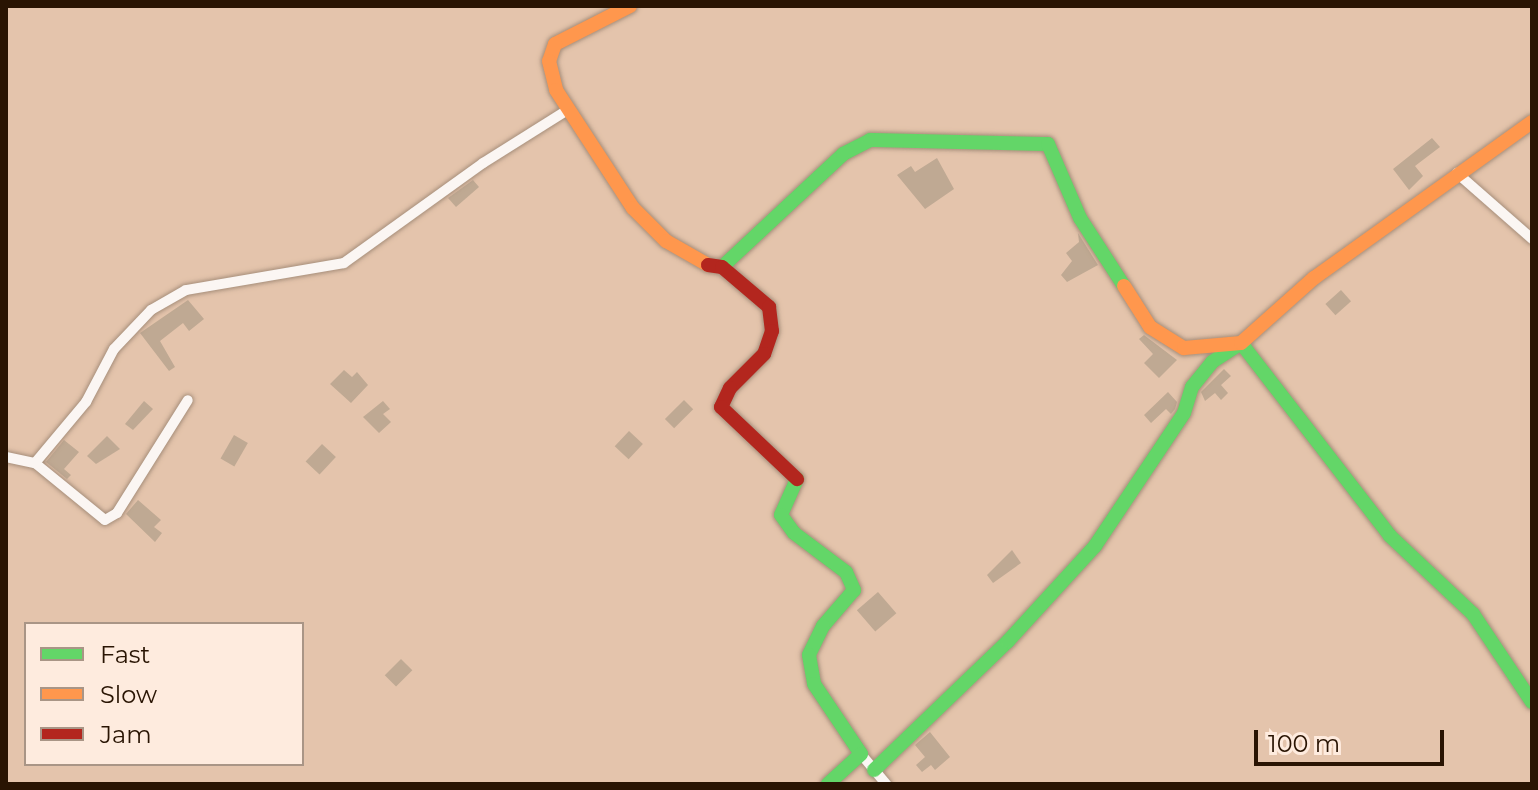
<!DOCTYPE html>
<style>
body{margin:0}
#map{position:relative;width:1538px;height:790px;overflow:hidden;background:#e4c4ac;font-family:Montserrat,sans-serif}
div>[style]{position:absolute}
.building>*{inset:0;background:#bfa993;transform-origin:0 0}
.roads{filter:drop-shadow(0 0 2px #a68e7a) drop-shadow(0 0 2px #a68e7a)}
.street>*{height:10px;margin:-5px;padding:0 5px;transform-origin:5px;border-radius:5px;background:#fbf6f3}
.fast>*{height:14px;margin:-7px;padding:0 7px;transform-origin:7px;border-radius:7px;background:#63d668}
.slow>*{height:14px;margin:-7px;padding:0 7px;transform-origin:7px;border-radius:7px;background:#ff974d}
.jam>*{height:14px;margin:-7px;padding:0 7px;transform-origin:7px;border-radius:7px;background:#b3261e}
span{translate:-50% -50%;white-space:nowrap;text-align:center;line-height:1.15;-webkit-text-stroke:8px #feebde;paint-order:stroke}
.frame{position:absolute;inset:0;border:8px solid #291403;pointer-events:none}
.legend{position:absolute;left:24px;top:622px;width:280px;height:144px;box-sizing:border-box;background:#feebde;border:2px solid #a99586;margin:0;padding:10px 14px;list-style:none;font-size:24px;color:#291403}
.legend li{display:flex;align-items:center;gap:16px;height:40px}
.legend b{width:40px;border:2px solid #a99586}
.scale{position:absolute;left:1254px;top:730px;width:190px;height:36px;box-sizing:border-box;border:4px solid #291403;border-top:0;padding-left:10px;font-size:24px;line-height:28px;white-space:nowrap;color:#291403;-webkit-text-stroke:6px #feebde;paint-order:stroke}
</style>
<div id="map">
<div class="building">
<div style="clip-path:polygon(1432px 138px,1440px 147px,1415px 166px,1423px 176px,1409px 190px,1393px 169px)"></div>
<div style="clip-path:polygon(937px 158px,954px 189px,925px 209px,897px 175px,911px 166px,915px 172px)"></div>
<div style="clip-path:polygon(473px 180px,479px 187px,456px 207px,448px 198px)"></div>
<div style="clip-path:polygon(1078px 233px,1098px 265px,1067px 282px,1061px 275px,1072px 261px,1066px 253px,1079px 242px)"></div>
<div style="left:1341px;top:290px;width:15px;height:21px;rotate:48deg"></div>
<div style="clip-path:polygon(188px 300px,204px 319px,189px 331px,183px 323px,160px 341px,175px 367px,169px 371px,140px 333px)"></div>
<div style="clip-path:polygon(1144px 335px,1177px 360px,1159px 378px,1144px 363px,1153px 354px,1139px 339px)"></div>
<div style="clip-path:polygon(1224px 369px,1231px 376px,1221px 385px,1228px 393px,1221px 400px,1215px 393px,1205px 401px,1201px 392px)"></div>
<div style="clip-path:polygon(344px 370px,352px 377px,357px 372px,368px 385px,351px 403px,330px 384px)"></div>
<div style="clip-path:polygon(1168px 392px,1177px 402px,1175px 409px,1171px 414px,1166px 409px,1151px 423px,1144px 415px)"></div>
<div style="left:684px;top:400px;width:13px;height:27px;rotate:45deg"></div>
<div style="clip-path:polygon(144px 401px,153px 409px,133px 430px,125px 424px)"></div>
<div style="clip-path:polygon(383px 401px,390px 409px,383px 414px,391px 422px,379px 433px,363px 417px)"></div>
<div style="left:629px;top:431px;width:19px;height:21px;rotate:43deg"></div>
<div style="left:234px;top:435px;width:16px;height:27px;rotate:30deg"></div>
<div style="clip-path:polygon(107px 436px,120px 449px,96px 464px,87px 456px)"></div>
<div style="clip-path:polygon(64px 440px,79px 452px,64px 469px,71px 475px,67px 479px,46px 462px)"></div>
<div style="left:322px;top:444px;width:19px;height:24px;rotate:43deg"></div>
<div style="clip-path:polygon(138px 500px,161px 520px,154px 527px,162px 533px,155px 542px,126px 514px)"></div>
<div style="clip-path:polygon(1012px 550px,1021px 563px,993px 583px,987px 575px)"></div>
<div style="left:878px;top:592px;width:28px;height:28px;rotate:49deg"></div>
<div style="left:401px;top:659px;width:16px;height:23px;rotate:45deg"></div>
<div style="clip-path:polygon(930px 732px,950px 757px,935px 770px,931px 765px,922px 772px,916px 765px,925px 757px,915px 745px)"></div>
</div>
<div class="roads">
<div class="street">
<div style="left:1457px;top:173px;width:100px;rotate:41.3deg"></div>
<div style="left:6px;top:457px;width:30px;rotate:12deg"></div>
<div style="left:35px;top:463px;width:80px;rotate:-50.1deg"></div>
<div style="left:86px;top:402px;width:60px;rotate:-62.2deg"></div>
<div style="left:114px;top:349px;width:54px;rotate:-46.5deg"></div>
<div style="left:151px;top:310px;width:40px;rotate:-29.7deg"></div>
<div style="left:186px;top:290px;width:160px;rotate:-9.7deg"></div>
<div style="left:344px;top:263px;width:171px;rotate:-35.7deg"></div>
<div style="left:483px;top:163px;width:98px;rotate:-32.1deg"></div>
<div style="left:35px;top:463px;width:90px;rotate:39.2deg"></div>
<div style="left:105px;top:520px;width:14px;rotate:-30deg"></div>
<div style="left:117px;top:513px;width:133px;rotate:-57.9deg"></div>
<div style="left:861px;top:754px;width:39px;rotate:50deg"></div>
</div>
<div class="fast">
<div style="left:722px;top:267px;width:166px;rotate:-43deg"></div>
<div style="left:843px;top:154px;width:30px;rotate:-27deg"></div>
<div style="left:870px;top:140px;width:178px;rotate:1.3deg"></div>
<div style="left:1048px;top:144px;width:81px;rotate:66.6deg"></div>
<div style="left:1080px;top:218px;width:81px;rotate:57.1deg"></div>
<div style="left:797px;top:479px;width:39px;rotate:114deg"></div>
<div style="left:781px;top:515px;width:22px;rotate:54deg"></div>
<div style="left:794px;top:533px;width:65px;rotate:36.9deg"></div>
<div style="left:846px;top:572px;width:20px;rotate:66deg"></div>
<div style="left:854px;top:590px;width:48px;rotate:130.7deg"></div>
<div style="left:823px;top:626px;width:32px;rotate:116deg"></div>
<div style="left:809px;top:655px;width:29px;rotate:80deg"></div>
<div style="left:814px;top:684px;width:84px;rotate:56.1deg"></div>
<div style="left:861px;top:754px;width:45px;rotate:137.7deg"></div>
<div style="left:874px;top:770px;width:186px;rotate:-43.9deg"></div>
<div style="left:1008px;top:641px;width:129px;rotate:-47.5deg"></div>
<div style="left:1095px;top:546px;width:160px;rotate:-56.2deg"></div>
<div style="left:1184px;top:413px;width:27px;rotate:-73deg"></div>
<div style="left:1192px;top:387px;width:32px;rotate:-51deg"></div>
<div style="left:1212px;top:362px;width:35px;rotate:-33deg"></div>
<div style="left:1241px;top:343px;width:244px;rotate:52.3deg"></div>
<div style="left:1390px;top:536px;width:114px;rotate:43.2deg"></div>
<div style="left:1473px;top:614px;width:106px;rotate:56.2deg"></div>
</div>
<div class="slow">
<div style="left:630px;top:6px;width:84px;rotate:153.1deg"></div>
<div style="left:555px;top:44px;width:18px;rotate:109deg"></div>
<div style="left:549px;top:61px;width:30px;rotate:76deg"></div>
<div style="left:556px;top:90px;width:141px;rotate:56.9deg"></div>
<div style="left:633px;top:208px;width:47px;rotate:45deg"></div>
<div style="left:666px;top:241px;width:48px;rotate:29.7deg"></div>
<div style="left:1124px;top:286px;width:49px;rotate:57.6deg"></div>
<div style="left:1150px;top:327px;width:40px;rotate:32deg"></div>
<div style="left:1184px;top:348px;width:57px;rotate:-5deg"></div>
<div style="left:1241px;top:343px;width:98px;rotate:-41.7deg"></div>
<div style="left:1314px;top:278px;width:268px;rotate:-35.6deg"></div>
</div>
<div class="jam">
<div style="left:708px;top:265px;width:14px;rotate:8deg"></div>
<div style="left:722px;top:267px;width:62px;rotate:40.4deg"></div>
<div style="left:769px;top:307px;width:24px;rotate:83deg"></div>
<div style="left:772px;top:331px;width:24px;rotate:109deg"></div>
<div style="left:764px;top:354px;width:48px;rotate:135deg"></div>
<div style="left:730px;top:388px;width:21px;rotate:115deg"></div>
<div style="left:721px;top:407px;width:105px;rotate:43.5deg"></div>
</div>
</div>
<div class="frame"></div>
<ul class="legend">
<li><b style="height:10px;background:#63d668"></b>Fast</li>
<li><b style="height:10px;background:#ff974d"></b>Slow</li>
<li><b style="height:10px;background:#b3261e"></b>Jam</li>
</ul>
<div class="scale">100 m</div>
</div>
